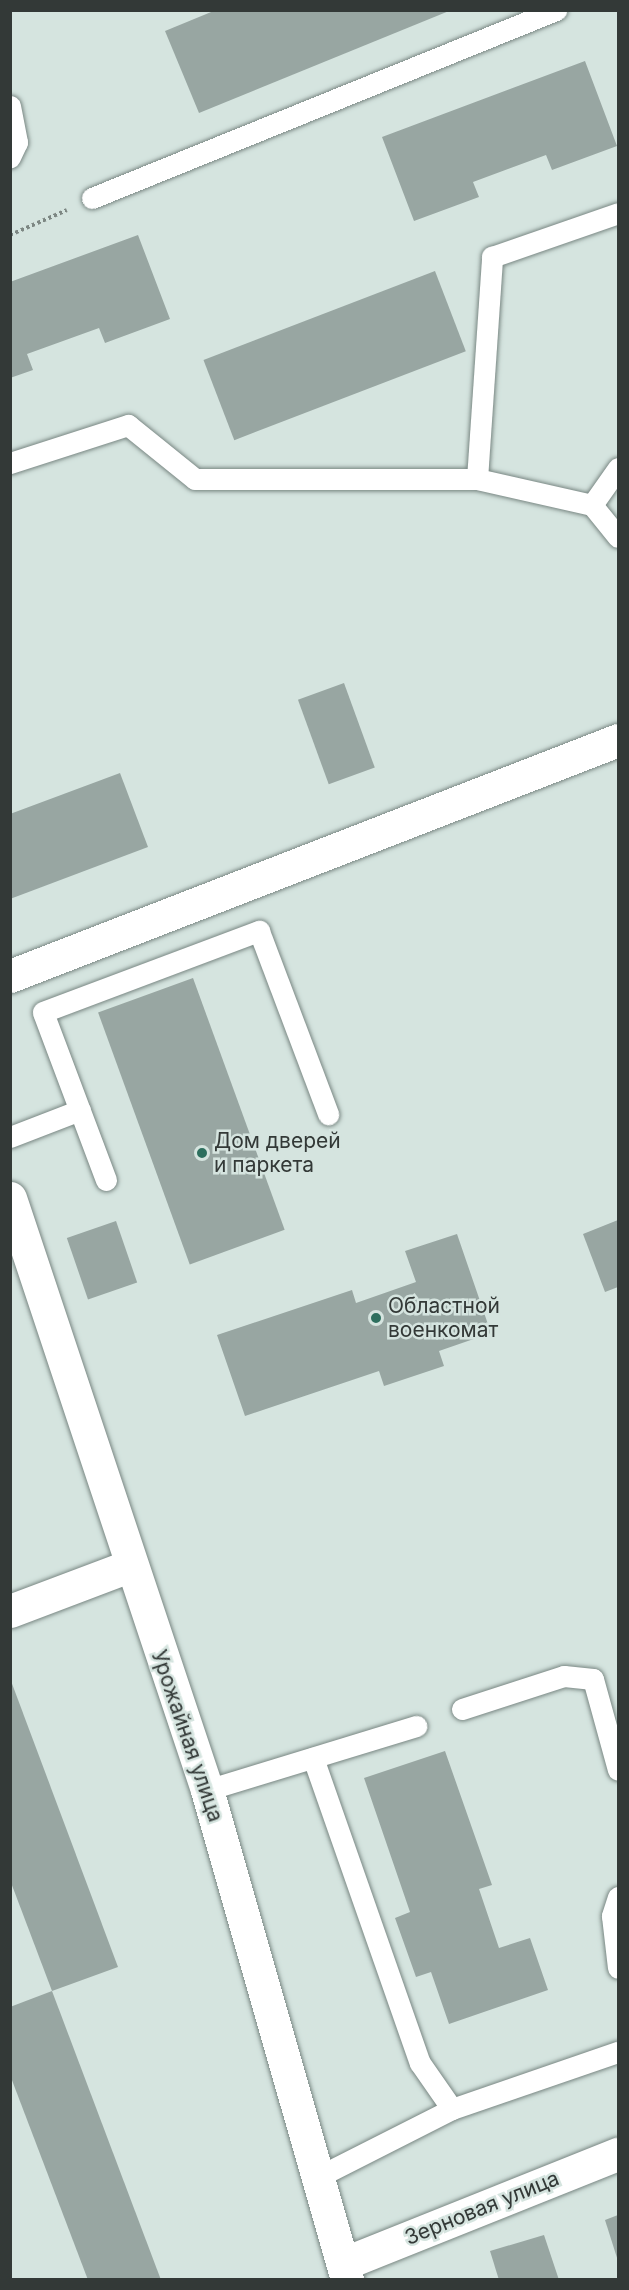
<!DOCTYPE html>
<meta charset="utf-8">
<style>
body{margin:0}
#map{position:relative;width:629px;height:2290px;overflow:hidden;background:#d5e4df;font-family:Inter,sans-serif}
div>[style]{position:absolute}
.building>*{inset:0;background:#98a6a2;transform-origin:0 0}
.path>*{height:4px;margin-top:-2px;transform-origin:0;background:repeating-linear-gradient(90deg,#7d8783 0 3px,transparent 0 6px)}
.roads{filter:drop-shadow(0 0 2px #798783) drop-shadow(0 0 2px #798783)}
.lane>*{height:21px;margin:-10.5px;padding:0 10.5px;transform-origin:10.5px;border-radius:10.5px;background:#fff}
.street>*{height:33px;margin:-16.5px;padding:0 16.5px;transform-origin:16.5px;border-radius:16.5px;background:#fff}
.dots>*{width:16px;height:16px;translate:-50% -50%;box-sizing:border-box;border:3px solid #d5e4df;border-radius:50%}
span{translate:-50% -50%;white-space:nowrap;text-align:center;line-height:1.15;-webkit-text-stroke:5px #d5e4df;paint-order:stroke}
.poi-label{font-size:21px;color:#333937}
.left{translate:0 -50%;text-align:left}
.street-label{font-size:21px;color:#333937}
.frame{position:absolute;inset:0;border:12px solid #333937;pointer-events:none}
</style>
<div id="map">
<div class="building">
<div style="clip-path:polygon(216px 10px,449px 10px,449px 11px,199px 113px,165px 31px)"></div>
<div style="clip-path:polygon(585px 61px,617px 146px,552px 170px,546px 155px,473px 182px,479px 197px,414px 221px,382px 137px)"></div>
<div style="clip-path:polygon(138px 235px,170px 319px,105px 343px,99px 328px,27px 354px,33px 370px,10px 378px,10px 282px)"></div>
<div style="left:435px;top:271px;width:86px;height:248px;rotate:69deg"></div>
<div style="left:344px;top:683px;width:90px;height:49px;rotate:70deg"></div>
<div style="clip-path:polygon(120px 773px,148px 847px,10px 899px,10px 814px)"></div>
<div style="left:193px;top:978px;width:268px;height:101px;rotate:70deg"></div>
<div style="clip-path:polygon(618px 1220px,618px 1287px,605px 1292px,583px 1234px)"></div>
<div style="left:116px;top:1221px;width:65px;height:52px;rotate:71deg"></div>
<div style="clip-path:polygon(457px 1234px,491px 1333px,439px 1351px,444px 1366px,384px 1386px,379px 1371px,245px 1416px,217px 1335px,352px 1290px,356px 1303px,416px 1282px,405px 1251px)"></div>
<div style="clip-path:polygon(11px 1681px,118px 1967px,52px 1991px,10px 1880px)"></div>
<div style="clip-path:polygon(445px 1751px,492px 1885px,479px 1889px,499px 1948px,530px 1938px,548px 1990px,449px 2024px,431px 1972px,416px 1977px,395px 1918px,410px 1912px,364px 1778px)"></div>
<div style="clip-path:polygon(52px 1991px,161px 2280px,88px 2280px,10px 2075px,10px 2007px)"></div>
<div style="clip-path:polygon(618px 2215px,618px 2261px,605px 2220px)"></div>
<div style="clip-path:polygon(544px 2235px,559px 2280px,499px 2280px,490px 2251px)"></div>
</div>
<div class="path">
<div style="left:10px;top:235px;width:62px;rotate:-23.7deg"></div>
</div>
<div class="roads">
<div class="lane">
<div style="left:10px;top:106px;width:37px;rotate:79deg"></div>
<div style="left:17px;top:142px;width:17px;rotate:115deg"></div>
<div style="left:92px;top:198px;width:501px;rotate:-22.06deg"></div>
<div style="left:10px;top:463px;width:124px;rotate:-17.9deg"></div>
<div style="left:128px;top:425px;width:86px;rotate:38.9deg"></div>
<div style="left:195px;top:479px;width:282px"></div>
<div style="left:477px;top:479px;width:118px;rotate:12.7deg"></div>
<div style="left:592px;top:505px;width:41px;rotate:50.9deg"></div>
<div style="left:477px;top:479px;width:223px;rotate:-86.1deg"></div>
<div style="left:492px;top:257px;width:133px;rotate:-19.2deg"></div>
<div style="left:592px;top:505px;width:45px;rotate:-54.9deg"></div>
<div style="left:10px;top:1137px;width:75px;rotate:-21.1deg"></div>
<div style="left:106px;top:1180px;width:179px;rotate:-110.6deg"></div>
<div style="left:43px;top:1012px;width:231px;rotate:-20.6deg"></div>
<div style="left:259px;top:931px;width:196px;rotate:69.3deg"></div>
<div style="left:462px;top:1709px;width:107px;rotate:-17.9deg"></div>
<div style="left:564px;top:1676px;width:29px;rotate:6deg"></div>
<div style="left:593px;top:1679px;width:94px;rotate:74.6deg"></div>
<div style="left:313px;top:1758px;width:323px;rotate:70.7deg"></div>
<div style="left:420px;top:2063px;width:56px;rotate:55.2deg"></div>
<div style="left:452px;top:2109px;width:148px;rotate:153.1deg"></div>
<div style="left:207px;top:1790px;width:219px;rotate:-17deg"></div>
<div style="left:618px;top:1897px;width:20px;rotate:108deg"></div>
<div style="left:612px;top:1916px;width:52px;rotate:83.4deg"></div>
<div style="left:452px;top:2109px;width:176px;rotate:-19deg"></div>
</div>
<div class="street">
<div style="left:10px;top:976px;width:652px;rotate:-21.21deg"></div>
<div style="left:10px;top:1198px;width:624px;rotate:71.59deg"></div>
<div style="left:207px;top:1790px;width:510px;rotate:74.05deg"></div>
<div style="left:10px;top:1611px;width:127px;rotate:-20.7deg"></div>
<div style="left:345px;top:2263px;width:294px;rotate:-21.8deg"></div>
</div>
</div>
<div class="dots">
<div style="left:202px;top:1153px;background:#2d6f5e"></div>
<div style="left:376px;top:1318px;background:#2d6f5e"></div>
</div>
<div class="poi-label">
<span class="left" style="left:214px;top:1153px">Дом дверей<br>и паркета</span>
<span class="left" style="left:388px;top:1318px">Областной<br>военкомат</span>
</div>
<div class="street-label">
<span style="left:187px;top:1736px;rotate:71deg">Урожайная улица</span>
<span style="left:482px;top:2208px;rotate:-22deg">Зерновая улица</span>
</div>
<div class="frame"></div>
</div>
